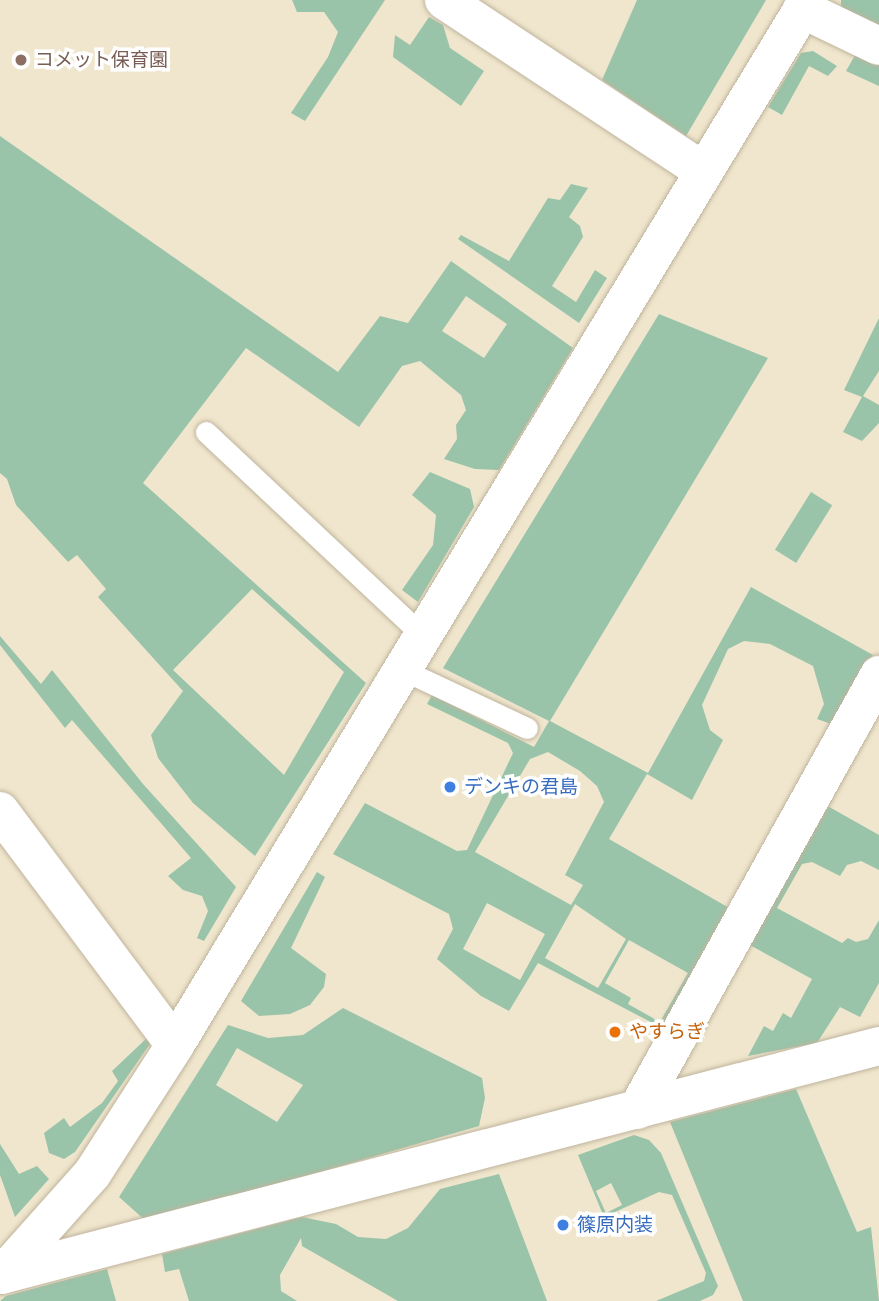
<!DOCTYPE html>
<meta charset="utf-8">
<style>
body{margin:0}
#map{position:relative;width:879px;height:1301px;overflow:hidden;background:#f0e6cd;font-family:"Public Sans","Noto Sans JP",sans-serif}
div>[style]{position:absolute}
.green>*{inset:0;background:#99c4a9;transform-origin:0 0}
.roads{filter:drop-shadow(0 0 2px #bfb49d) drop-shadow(0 0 2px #bfb49d)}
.service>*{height:21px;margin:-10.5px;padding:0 10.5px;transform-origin:10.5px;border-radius:10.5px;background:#fff}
.minor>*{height:38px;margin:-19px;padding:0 19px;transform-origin:19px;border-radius:19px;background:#fff}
.dots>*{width:19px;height:19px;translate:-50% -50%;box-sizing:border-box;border:4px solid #fff;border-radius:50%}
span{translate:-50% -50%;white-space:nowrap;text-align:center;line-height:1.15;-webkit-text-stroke:7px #fff;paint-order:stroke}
.education-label{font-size:19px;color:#785e54}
.left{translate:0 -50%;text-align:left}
.shop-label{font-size:19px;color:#366cbe}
.food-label{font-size:19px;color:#c56008}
</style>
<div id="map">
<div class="green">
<div style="clip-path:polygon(292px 0,385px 0,305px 121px,291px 113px,328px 57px,338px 32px,324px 12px,297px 12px)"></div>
<div style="clip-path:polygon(637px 0,766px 0,686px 136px,602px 80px)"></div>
<div style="clip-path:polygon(841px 0,879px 0,879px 29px,841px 10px)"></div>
<div style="clip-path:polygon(429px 17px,443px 25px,450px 48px,484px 71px,461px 106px,393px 57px,395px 35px,410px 45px)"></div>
<div style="clip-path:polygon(858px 50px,879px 60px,879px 86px,846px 71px)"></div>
<div style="clip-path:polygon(813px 51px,837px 66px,828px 76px,809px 66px,782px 115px,768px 107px,801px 53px)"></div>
<div style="clip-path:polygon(evenodd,0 136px,338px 372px,380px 316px,408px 323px,451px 261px,573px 348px,499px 470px,475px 469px,444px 459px,457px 439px,456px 425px,466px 410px,461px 395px,420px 361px,402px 366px,359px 427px,246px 348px,143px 483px,366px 683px,255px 856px,193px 803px,158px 758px,151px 735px,183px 691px,98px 597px,106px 589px,77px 555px,68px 562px,16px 505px,7px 479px,0 473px,0 136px,466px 296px,507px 324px,484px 358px,442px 331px,466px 296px,0 136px,252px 589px,344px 672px,284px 775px,173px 670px,252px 589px)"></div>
<div style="clip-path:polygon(571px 184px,588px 188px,569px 217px,580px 226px,583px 237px,552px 286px,576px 302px,595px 270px,607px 278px,579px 323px,458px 239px,461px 235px,509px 261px,548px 198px,560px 200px)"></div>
<div style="clip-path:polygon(evenodd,659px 314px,768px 358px,550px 721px,648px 773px,751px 587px,873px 655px,834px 725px,817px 719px,824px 704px,813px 666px,770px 644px,744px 641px,728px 649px,702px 705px,710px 730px,723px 740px,692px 800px,647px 774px,609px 839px,731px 909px,664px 1029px,538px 963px,509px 1011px,481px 996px,437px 959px,453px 929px,449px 914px,333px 854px,365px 803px,457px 851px,467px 850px,513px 753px,508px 743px,427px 704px,432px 695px,534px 747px,549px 721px,443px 668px,659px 314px,548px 752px,580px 771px,597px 786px,604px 802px,565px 875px,583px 885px,571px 905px,475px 852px,530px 759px,548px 752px,659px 314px,487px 903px,545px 934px,520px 980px,463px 949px,487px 903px,659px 314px,575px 904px,626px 939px,598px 988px,545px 958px,575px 904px,659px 314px,629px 940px,688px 973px,660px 1022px,628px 1004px,631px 998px,605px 983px,629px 940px)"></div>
<div style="clip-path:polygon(879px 318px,879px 371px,863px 396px,879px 405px,879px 423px,862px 441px,843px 432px,862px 397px,844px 390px)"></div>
<div style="clip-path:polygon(430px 472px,470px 489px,474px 507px,418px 602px,402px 590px,433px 545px,436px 515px,412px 495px)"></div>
<div style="left:811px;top:492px;width:25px;height:68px;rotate:32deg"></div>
<div style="clip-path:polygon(0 636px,41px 684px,52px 670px,143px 784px,236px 887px,204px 941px,197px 938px,208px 911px,202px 896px,183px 890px,168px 876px,191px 858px,72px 720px,65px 728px,0 645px)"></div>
<div style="clip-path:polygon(824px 804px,879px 835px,879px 870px,861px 861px,847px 865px,840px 876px,812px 862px,802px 864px,777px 908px,842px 943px,848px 938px,856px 942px,868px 939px,879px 920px,879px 983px,860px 1017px,840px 1007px,817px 1043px,748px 1056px,764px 1026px,773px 1031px,783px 1013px,791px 1018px,812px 979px,748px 944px)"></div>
<div style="clip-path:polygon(317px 872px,325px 877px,291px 948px,326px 974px,324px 987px,310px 1005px,290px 1014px,259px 1016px,241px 1001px)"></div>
<div style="clip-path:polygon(evenodd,343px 1008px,482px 1078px,485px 1098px,479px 1126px,147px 1222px,119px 1197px,228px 1025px,268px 1038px,303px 1035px,343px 1008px,237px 1048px,303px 1085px,277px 1122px,216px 1085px,237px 1048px)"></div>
<div style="clip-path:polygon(149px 1036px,152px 1041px,75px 1152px,64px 1159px,49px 1153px,44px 1133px,64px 1118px,70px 1127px,102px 1103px,118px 1081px,112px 1071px)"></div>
<div style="clip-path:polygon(796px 1089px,857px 1232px,871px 1227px,879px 1301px,743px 1301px,670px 1122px)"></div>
<div style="clip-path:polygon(evenodd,634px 1135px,649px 1140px,661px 1153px,718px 1286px,713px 1295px,700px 1301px,656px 1301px,704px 1281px,706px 1273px,672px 1195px,659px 1192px,604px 1217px,578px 1155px,634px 1135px,611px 1183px,622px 1205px,606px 1213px,596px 1191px,611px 1183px)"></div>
<div style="clip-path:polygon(0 1144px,19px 1174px,37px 1166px,49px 1179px,15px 1217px,0 1175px)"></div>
<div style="clip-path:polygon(499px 1174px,547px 1301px,398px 1301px,302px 1246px,301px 1238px,280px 1275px,281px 1291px,297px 1301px,189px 1301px,179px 1269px,165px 1272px,162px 1254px,302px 1217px,336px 1224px,358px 1237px,386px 1239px,408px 1228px,440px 1189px)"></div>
<div style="clip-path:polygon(107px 1269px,116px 1301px,0 1301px,6px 1296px)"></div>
</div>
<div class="roads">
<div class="service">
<div style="left:206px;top:432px;width:296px;rotate:43.2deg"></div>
<div style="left:401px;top:669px;width:139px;rotate:25.1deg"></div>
</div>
<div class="minor">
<div style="left:444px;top:0;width:309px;rotate:33.4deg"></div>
<div style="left:802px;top:9px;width:85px;rotate:25.7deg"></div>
<div style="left:0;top:811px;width:292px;rotate:53.2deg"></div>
<div style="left:637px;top:1110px;width:498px;rotate:-60.9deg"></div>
<div style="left:1px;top:1275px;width:907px;rotate:-14.62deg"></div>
<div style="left:2px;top:1275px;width:135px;rotate:-48.3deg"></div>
<div style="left:92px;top:1174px;width:153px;rotate:-57.2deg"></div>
<div style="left:175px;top:1045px;width:1222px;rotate:-58.79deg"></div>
</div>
</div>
<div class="dots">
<div style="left:21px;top:60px;background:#8d6e63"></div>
<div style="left:450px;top:787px;background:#3f7fe0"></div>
<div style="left:615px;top:1032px;background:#e8710a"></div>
<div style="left:563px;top:1225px;background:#3f7fe0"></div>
</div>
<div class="education-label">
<span class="left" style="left:35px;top:60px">コメット保育園</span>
</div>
<div class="shop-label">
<span class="left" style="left:464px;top:787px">デンキの君島</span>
<span class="left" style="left:577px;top:1225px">篠原内装</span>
</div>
<div class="food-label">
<span class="left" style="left:629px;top:1032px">やすらぎ</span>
</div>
</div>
